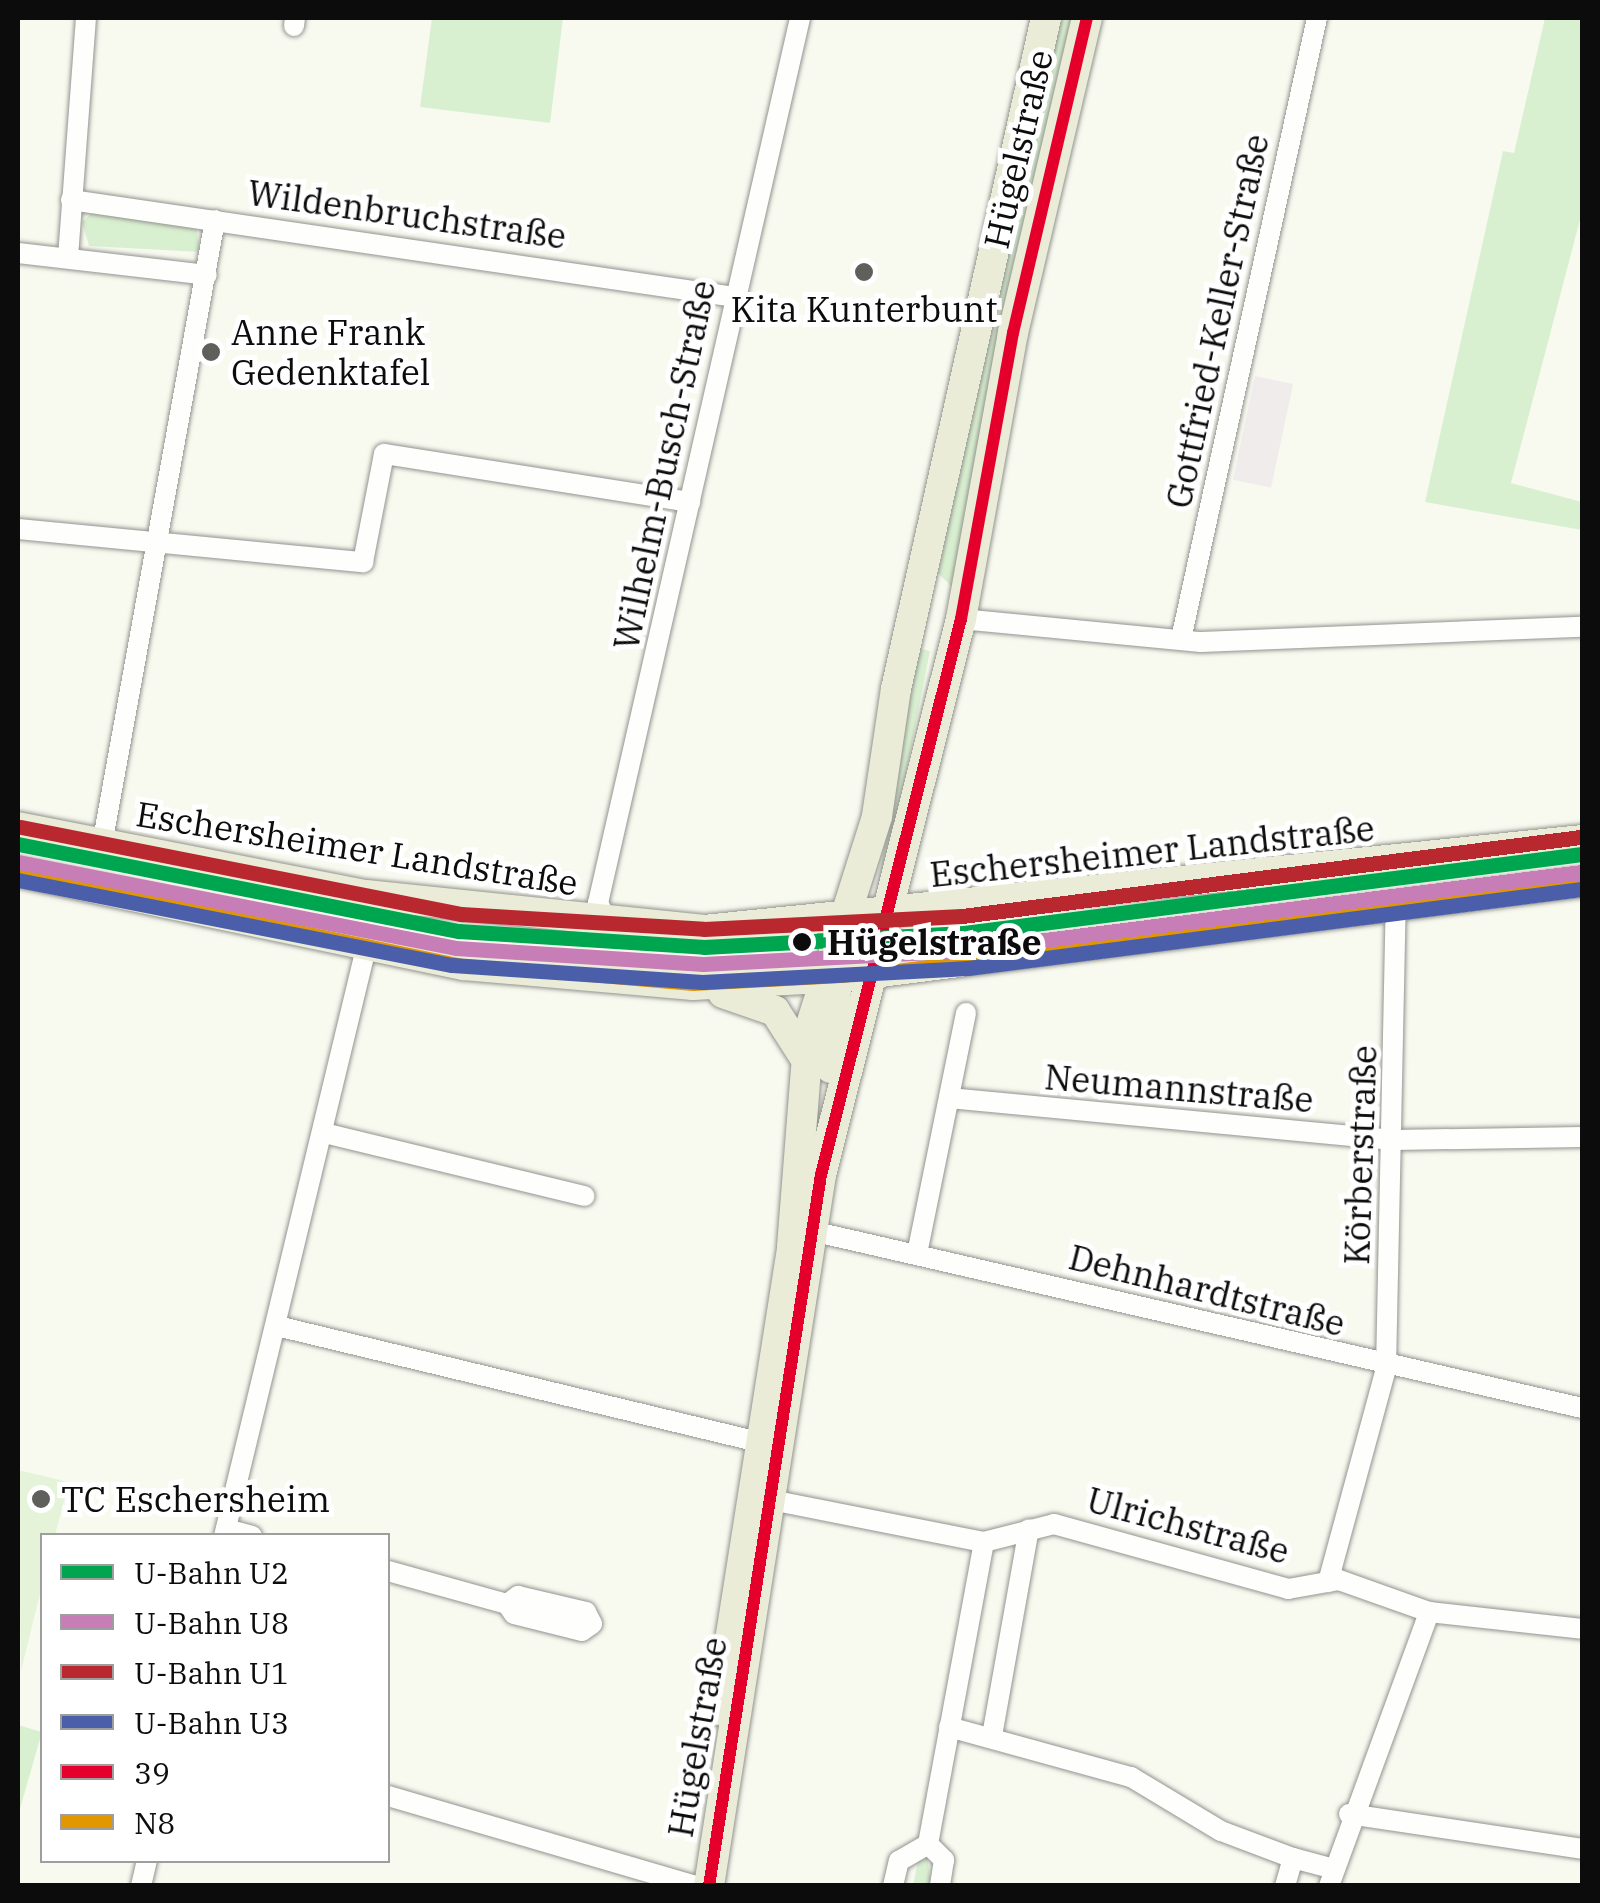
<!DOCTYPE html>
<meta charset="utf-8">
<style>
body{margin:0}
#map{position:relative;width:1600px;height:1903px;overflow:hidden;background:#f8faf0;font-family:"IBM Plex Serif",serif}
div>[style]{position:absolute}
.industrial>*{inset:0;background:#f1ecec;transform-origin:0 0}
.green>*{inset:0;background:#d9f0d0;transform-origin:0 0}
.pitch>*{inset:0;background:#e5f4d9}
.roads{filter:drop-shadow(0 0 2px #92938f) drop-shadow(0 0 2px #92938f)}
.minor>*{height:20px;margin:-10px;padding:0 10px;transform-origin:10px;border-radius:10px;background:#fefefd}
.primary>*{height:30px;margin:-15px;padding:0 15px;transform-origin:15px;border-radius:15px;background:#eaecd7}
.bus-1>*{height:12px;margin:-6px;padding:0 6px;transform-origin:6px;border-radius:6px;background:#e4002b}
.bus-2>*{height:12px;margin:-6px;padding:0 6px;transform-origin:6px;border-radius:6px;background:#e09701}
.metro-1>*{height:15px;margin:-7.5px;padding:0 7.5px;transform-origin:7.5px;border-radius:7.5px;background:#00a54f}
.metro-2>*{height:15px;margin:-7.5px;padding:0 7.5px;transform-origin:7.5px;border-radius:7.5px;background:#c77db5}
.metro-3>*{height:15px;margin:-7.5px;padding:0 7.5px;transform-origin:7.5px;border-radius:7.5px;background:#b8282e}
.metro-4>*{height:15px;margin:-7.5px;padding:0 7.5px;transform-origin:7.5px;border-radius:7.5px;background:#4a5eaa}
.dots>*{width:28px;height:28px;translate:-50% -50%;box-sizing:border-box;border:5px solid #fff;border-radius:50%}
span{translate:-50% -50%;white-space:nowrap;text-align:center;line-height:1.15;-webkit-text-stroke:10px #fff;paint-order:stroke}
.street-label{font-size:35px;color:#0c0c0c}
.poi-label{font-size:35px;color:#0c0c0c}
.left{translate:0 -50%;text-align:left}
.stop-label{font-size:35px;color:#0c0c0c;font-weight:700}
.frame{position:absolute;inset:0;border:20px solid #0c0c0c;pointer-events:none}
.legend{position:absolute;left:40px;top:1533px;width:350px;height:330px;box-sizing:border-box;background:#fff;border:2px solid #9e9e9e;margin:0;padding:12px 18px;list-style:none;font-size:30px;color:#0c0c0c}
.legend li{display:flex;align-items:center;gap:20px;height:50px}
.legend b{width:50px;border:2px solid #9e9e9e}
</style>
<div id="map">
<div class="industrial">
<div style="left:1255px;top:376px;width:39px;height:106px;rotate:12deg"></div>
</div>
<div class="green">
<div style="clip-path:polygon(432px 18px,563px 18px,550px 123px,420px 107px)"></div>
<div style="clip-path:polygon(1055px 18px,1078px 18px,952px 587px,938px 573px)"></div>
<div style="clip-path:polygon(1545px 18px,1582px 18px,1582px 212px,1511px 483px,1582px 502px,1582px 530px,1425px 502px,1503px 151px,1514px 153px)"></div>
<div style="clip-path:polygon(92px 213px,196px 225px,200px 252px,89px 246px,82px 222px)"></div>
<div style="clip-path:polygon(917px 648px,930px 651px,884px 885px,878px 884px)"></div>
<div style="left:18px;top:1725px;width:25px;height:96px;rotate:16deg"></div>
<div style="clip-path:polygon(927px 1854px,931px 1885px,913px 1886px,918px 1861px)"></div>
</div>
<div class="pitch">
<div style="clip-path:polygon(18px 1470px,69px 1482px,55px 1535px,42px 1536px,42px 1586px,21px 1671px)"></div>
</div>
<div class="roads">
<div class="minor">
<div style="left:294px;top:26px;width:8px;rotate:-83deg"></div>
<div style="left:71px;top:200px;width:670px;rotate:8.32deg"></div>
<div style="left:18px;top:253px;width:190px;rotate:6.6deg"></div>
<div style="left:68px;top:257px;width:240px;rotate:-85.7deg"></div>
<div style="left:18px;top:529px;width:347px;rotate:5.5deg"></div>
<div style="left:363px;top:562px;width:110px;rotate:-79deg"></div>
<div style="left:384px;top:454px;width:310px;rotate:8.9deg"></div>
<div style="left:961px;top:619px;width:241px;rotate:5.5deg"></div>
<div style="left:1201px;top:642px;width:381px;rotate:-2.3deg"></div>
<div style="left:1181px;top:639px;width:636px;rotate:-77.65deg"></div>
<div style="left:102px;top:845px;width:635px;rotate:-79.75deg"></div>
<div style="left:609px;top:924px;width:24px;rotate:-118deg"></div>
<div style="left:598px;top:903px;width:908px;rotate:-77.14deg"></div>
<div style="left:949px;top:1098px;width:447px;rotate:5.4deg"></div>
<div style="left:1394px;top:1140px;width:188px;rotate:-0.9deg"></div>
<div style="left:324px;top:1133px;width:268px;rotate:13.6deg"></div>
<div style="left:816px;top:1232px;width:786px;rotate:12.94deg"></div>
<div style="left:918px;top:1249px;width:241px;rotate:-78.5deg"></div>
<div style="left:277px;top:1326px;width:508px;rotate:13.54deg"></div>
<div style="left:776px;top:1501px;width:212px;rotate:11.2deg"></div>
<div style="left:984px;top:1542px;width:72px;rotate:-14.4deg"></div>
<div style="left:1054px;top:1524px;width:243px;rotate:15.5deg"></div>
<div style="left:1288px;top:1589px;width:52px;rotate:-10deg"></div>
<div style="left:1339px;top:1580px;width:96px;rotate:19.6deg"></div>
<div style="left:1429px;top:1612px;width:154px;rotate:6.3deg"></div>
<div style="left:226px;top:1529px;width:27px;rotate:15deg"></div>
<div style="left:224px;top:1536px;width:609px;rotate:-76.42deg"></div>
<div style="left:388px;top:1571px;width:123px;rotate:15.5deg"></div>
<div style="left:1328px;top:1582px;width:221px;rotate:-74.8deg"></div>
<div style="left:1386px;top:1369px;width:467px;rotate:-88.8deg"></div>
<div style="left:518px;top:1596px;width:70px;rotate:13.2deg"></div>
<div style="left:586px;top:1612px;width:13px;rotate:63deg"></div>
<div style="left:592px;top:1624px;width:12px;rotate:145deg"></div>
<div style="left:582px;top:1631px;width:70px;rotate:-166deg"></div>
<div style="left:514px;top:1614px;width:12px;rotate:-125deg"></div>
<div style="left:507px;top:1604px;width:14px;rotate:-36deg"></div>
<div style="left:949px;top:1727px;width:189px;rotate:15.4deg"></div>
<div style="left:1131px;top:1777px;width:105px;rotate:31deg"></div>
<div style="left:1221px;top:1831px;width:77px;rotate:20.6deg"></div>
<div style="left:992px;top:1736px;width:210px;rotate:-79.9deg"></div>
<div style="left:388px;top:1796px;width:320px;rotate:16.3deg"></div>
<div style="left:1349px;top:1814px;width:236px;rotate:8.5deg"></div>
<div style="left:928px;top:1844px;width:23px;rotate:45deg"></div>
<div style="left:944px;top:1860px;width:26px;rotate:99deg"></div>
<div style="left:141px;top:1886px;width:27px;rotate:-77deg"></div>
<div style="left:893px;top:1886px;width:26px;rotate:-77deg"></div>
<div style="left:899px;top:1861px;width:34px;rotate:-30deg"></div>
<div style="left:928px;top:1844px;width:307px;rotate:-79.5deg"></div>
<div style="left:1285px;top:1886px;width:29px;rotate:-74deg"></div>
<div style="left:1293px;top:1858px;width:42px;rotate:15deg"></div>
<div style="left:1329px;top:1886px;width:292px;rotate:-69.9deg"></div>
</div>
<div class="primary">
<div style="left:18px;top:827px;width:355px;rotate:11.1deg"></div>
<div style="left:366px;top:895px;width:340px;rotate:5.9deg"></div>
<div style="left:704px;top:930px;width:883px;rotate:-5.85deg"></div>
<div style="left:18px;top:872px;width:456px;rotate:11.8deg"></div>
<div style="left:464px;top:965px;width:230px;rotate:5deg"></div>
<div style="left:693px;top:985px;width:149px;rotate:-3.1deg"></div>
<div style="left:842px;top:977px;width:746px;rotate:-7.32deg"></div>
<div style="left:723px;top:993px;width:55px;rotate:19.1deg"></div>
<div style="left:775px;top:1011px;width:56px;rotate:57.4deg"></div>
<div style="left:831px;top:1068px;width:108px;rotate:-86.3deg"></div>
<div style="left:719px;top:1710px;width:469px;rotate:-81deg"></div>
<div style="left:792px;top:1247px;width:217px;rotate:-85.5deg"></div>
<div style="left:809px;top:1031px;width:225px;rotate:-72.4deg"></div>
<div style="left:877px;top:816px;width:128px;rotate:-81.5deg"></div>
<div style="left:896px;top:689px;width:688px;rotate:-77.4deg"></div>
<div style="left:709px;top:1886px;width:720px;rotate:-81.05deg"></div>
<div style="left:821px;top:1175px;width:573px;rotate:-75.87deg"></div>
<div style="left:961px;top:619px;width:291px;rotate:-79.7deg"></div>
<div style="left:1013px;top:333px;width:324px;rotate:-76.8deg"></div>
</div>
</div>
<div class="bus-1">
<div style="left:709px;top:1886px;width:720px;rotate:-81.05deg"></div>
<div style="left:821px;top:1175px;width:573px;rotate:-75.87deg"></div>
<div style="left:961px;top:619px;width:291px;rotate:-79.7deg"></div>
<div style="left:1013px;top:333px;width:324px;rotate:-76.8deg"></div>
</div>
<div class="bus-2">
<div style="left:18px;top:872px;width:456px;rotate:11.8deg"></div>
<div style="left:464px;top:965px;width:230px;rotate:5deg"></div>
<div style="left:693px;top:985px;width:149px;rotate:-3.1deg"></div>
<div style="left:842px;top:977px;width:746px;rotate:-7.32deg"></div>
</div>
<div class="metro-1">
<div style="left:18px;top:844px;width:449px;rotate:11.2deg"></div>
<div style="left:459px;top:931px;width:246px;rotate:3.7deg"></div>
<div style="left:704px;top:947px;width:260px;rotate:-3.1deg"></div>
<div style="left:964px;top:933px;width:623px;rotate:-7.28deg"></div>
</div>
<div class="metro-2">
<div style="left:18px;top:862px;width:446px;rotate:11.1deg"></div>
<div style="left:456px;top:948px;width:248px;rotate:3.7deg"></div>
<div style="left:703px;top:964px;width:263px;rotate:-3deg"></div>
<div style="left:966px;top:950px;width:621px;rotate:-7.22deg"></div>
</div>
<div class="metro-3">
<div style="left:21px;top:827px;width:449px;rotate:11.2deg"></div>
<div style="left:461px;top:914px;width:243px;rotate:3.5deg"></div>
<div style="left:704px;top:929px;width:258px;rotate:-2.9deg"></div>
<div style="left:962px;top:916px;width:623px;rotate:-7.28deg"></div>
</div>
<div class="metro-4">
<div style="left:18px;top:880px;width:442px;rotate:11.1deg"></div>
<div style="left:452px;top:965px;width:251px;rotate:3.9deg"></div>
<div style="left:702px;top:982px;width:266px;rotate:-3deg"></div>
<div style="left:968px;top:968px;width:619px;rotate:-7.33deg"></div>
</div>
<div class="dots">
<div style="left:864px;top:272px;background:#5f5f5c"></div>
<div style="left:211px;top:352px;background:#5f5f5c"></div>
<div style="left:802px;top:942px;background:#0c0c0c"></div>
<div style="left:41px;top:1499px;background:#5f5f5c"></div>
</div>
<div class="street-label">
<span style="left:1018px;top:149px;rotate:-77deg">Hügelstraße</span>
<span style="left:407px;top:214px;rotate:8deg">Wildenbruchstraße</span>
<span style="left:1217px;top:321px;rotate:-78deg">Gottfried-Keller-Straße</span>
<span style="left:664px;top:465px;rotate:-78deg">Wilhelm-Busch-Straße</span>
<span style="left:357px;top:848px;rotate:9deg">Eschersheimer Landstraße</span>
<span style="left:1152px;top:851px;rotate:-6deg">Eschersheimer Landstraße</span>
<span style="left:1179px;top:1088px;rotate:5deg">Neumannstraße</span>
<span style="left:1360px;top:1155px;rotate:-88deg">Körberstraße</span>
<span style="left:1207px;top:1290px;rotate:14deg">Dehnhardtstraße</span>
<span style="left:1188px;top:1525px;rotate:15deg">Ulrichstraße</span>
<span style="left:697px;top:1737px;rotate:-80deg">Hügelstraße</span>
</div>
<div class="poi-label">
<span style="left:864px;top:309px">Kita Kunterbunt</span>
<span class="left" style="left:231px;top:352px">Anne Frank<br>Gedenktafel</span>
<span class="left" style="left:61px;top:1499px">TC Eschersheim</span>
</div>
<div class="stop-label">
<span class="left" style="left:827px;top:942px">Hügelstraße</span>
</div>
<div class="frame"></div>
<ul class="legend">
<li><b style="height:12px;background:#00a54f"></b>U-Bahn U2</li>
<li><b style="height:12px;background:#c77db5"></b>U-Bahn U8</li>
<li><b style="height:12px;background:#b8282e"></b>U-Bahn U1</li>
<li><b style="height:12px;background:#4a5eaa"></b>U-Bahn U3</li>
<li><b style="height:12px;background:#e4002b"></b>39</li>
<li><b style="height:12px;background:#e09701"></b>N8</li>
</ul>
</div>
